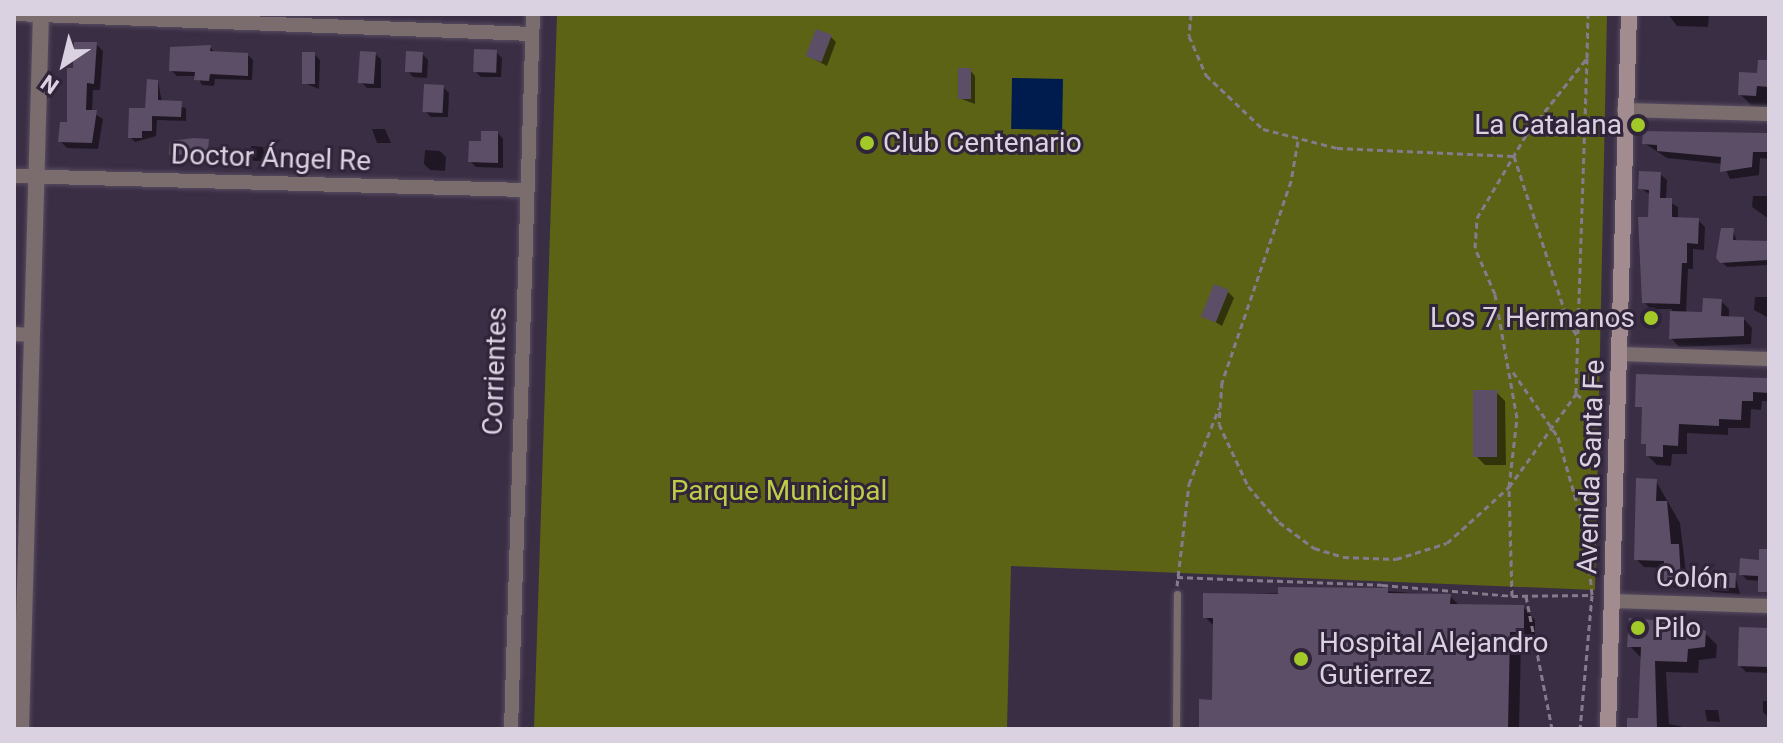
<!DOCTYPE html>
<meta charset="utf-8">
<style>
body{margin:0}
#map{position:relative;width:1783px;height:743px;overflow:hidden;background:#3a2e44;font-family:Roboto,sans-serif}
div>[style]{position:absolute}
.green>*{inset:0;background:#5c6314}
.water>*{inset:0;background:#001b4d;transform-origin:0 0}
.shadow>*{inset:0;background:#0007}
.building>*{inset:0;background:#5b4e66;transform-origin:0 0}
.path>*{height:3px;margin-top:-1.5px;transform-origin:0;background:repeating-linear-gradient(90deg,#857b8d 0 6px,transparent 0 10px)}
.roads{filter:drop-shadow(0 0 2px #574c60) drop-shadow(0 0 2px #574c60)}
.service>*{height:7px;margin:-3.5px;padding:0 3.5px;transform-origin:3.5px;border-radius:3.5px;background:#7b6c6e}
.minor>*{height:14px;margin:-7px;padding:0 7px;transform-origin:7px;border-radius:7px;background:#7b6c6e}
.tertiary>*{height:16px;margin:-8px;padding:0 8px;transform-origin:8px;border-radius:8px;background:#7b6c6e}
.secondary>*{height:16px;margin:-8px;padding:0 8px;transform-origin:8px;border-radius:8px;background:#a38c8f}
.dots>*{width:22px;height:22px;translate:-50% -50%;box-sizing:border-box;border:4px solid #30243a;border-radius:50%}
span{translate:-50% -50%;white-space:nowrap;text-align:center;line-height:1.15;-webkit-text-stroke:6px #30243a;paint-order:stroke}
.poi-label{font-size:28px;color:#dad2e0}
.right{translate:-100% -50%;text-align:right}
.left{translate:0 -50%;text-align:left}
.street-label{font-size:28px;color:#dad2e0}
.park-label{font-size:28px;color:#bfcc48}
.frame{position:absolute;inset:0;border:16px solid #dad2e0;pointer-events:none}
.north{position:absolute;left:24px;top:24px;width:80px;height:80px;-webkit-text-stroke:6px #30243a;paint-order:stroke;rotate:215deg;font-size:22px;font-weight:700;line-height:32px;text-align:center;color:#dad2e0}
.north::after{content:'';display:block;margin:auto;width:28px;height:36px;background:#dad2e0;clip-path:polygon(50% 0,100% 100%,50% 72%,0 100%)}
</style>
<div id="map">
<div class="green">
<div style="clip-path:polygon(557px 14px,1607px 14px,1595px 590px,1011px 566px,1007px 729px,534px 729px)"></div>
</div>
<div class="water">
<div style="left:1012px;top:78px;width:51px;height:51px;rotate:1deg"></div>
</div>
<div class="shadow">
<div style="clip-path:polygon(334px 14px,386px 14px,336px 16px)"></div>
<div style="clip-path:polygon(414px 14px,476px 14px,476px 16px)"></div>
<div style="clip-path:polygon(1668px 14px,1709px 14px,1708px 27px,1677px 26px)"></div>
<div style="clip-path:polygon(830px 36px,836px 42px,827px 66px,808px 56px)"></div>
<div style="clip-path:polygon(96px 44px,103px 51px,100px 90px,93px 90px,92px 112px,103px 119px,98px 149px,67px 148px,60px 141px,69px 124px,75px 70px)"></div>
<div style="clip-path:polygon(210px 47px,215px 53px,248px 55px,253px 60px,252px 80px,215px 79px,214px 86px,202px 85px,197px 76px,177px 76px,171px 70px)"></div>
<div style="clip-path:polygon(496px 52px,502px 58px,501px 77px,481px 77px,475px 71px)"></div>
<div style="clip-path:polygon(314px 54px,320px 60px,319px 89px,304px 83px)"></div>
<div style="clip-path:polygon(375px 54px,381px 59px,381px 88px,367px 88px,361px 82px)"></div>
<div style="clip-path:polygon(422px 54px,428px 60px,427px 78px,413px 77px,408px 71px)"></div>
<div style="clip-path:polygon(1769px 62px,1769px 109px,1754px 108px,1740px 94px)"></div>
<div style="clip-path:polygon(970px 70px,975px 76px,975px 104px,959px 98px)"></div>
<div style="clip-path:polygon(158px 82px,162px 102px,186px 108px,186px 121px,157px 120px,156px 136px,135px 142px,130px 137px)"></div>
<div style="clip-path:polygon(443px 87px,449px 93px,448px 117px,431px 117px,425px 111px)"></div>
<div style="clip-path:polygon(372px 129px,385px 129px,391px 143px,377px 143px)"></div>
<div style="clip-path:polygon(498px 133px,503px 139px,503px 168px,476px 167px,470px 161px)"></div>
<div style="clip-path:polygon(1769px 135px,1769px 159px,1760px 158px,1759px 175px,1730px 179px,1723px 164px,1667px 158px,1644px 143px)"></div>
<div style="clip-path:polygon(208px 141px,210px 155px,172px 154px)"></div>
<div style="clip-path:polygon(251px 146px,263px 147px,266px 161px,253px 161px)"></div>
<div style="clip-path:polygon(343px 148px,357px 151px,357px 162px,345px 162px)"></div>
<div style="clip-path:polygon(425px 150px,440px 151px,446px 157px,445px 171px,430px 170px,424px 164px)"></div>
<div style="clip-path:polygon(1660px 174px,1667px 180px,1666px 200px,1678px 207px,1678px 220px,1698px 220px,1705px 227px,1704px 250px,1693px 249px,1693px 269px,1688px 269px,1686px 313px,1704px 314px,1721px 301px,1729px 309px,1729px 319px,1744px 319px,1752px 328px,1751px 344px,1679px 347px,1671px 338px,1672px 309px,1651px 309px,1644px 302px,1651px 195px,1640px 188px)"></div>
<div style="clip-path:polygon(1753px 196px,1769px 196px,1769px 219px,1752px 207px)"></div>
<div style="clip-path:polygon(1733px 230px,1737px 242px,1768px 243px,1769px 265px,1727px 267px,1722px 262px)"></div>
<div style="clip-path:polygon(1769px 269px,1769px 341px,1769px 318px,1754px 310px,1755px 297px,1768px 297px)"></div>
<div style="clip-path:polygon(1228px 292px,1234px 298px,1222px 326px,1204px 315px)"></div>
<div style="clip-path:polygon(1639px 376px,1769px 378px,1769px 401px,1762px 401px,1761px 410px,1751px 409px,1750px 428px,1728px 428px,1728px 435px,1687px 433px,1687px 454px,1672px 454px,1671px 466px,1657px 465px,1648px 456px)"></div>
<div style="clip-path:polygon(1496px 392px,1505px 401px,1506px 465px,1485px 465px,1476px 456px)"></div>
<div style="clip-path:polygon(1656px 481px,1680px 523px,1688px 589px,1675px 588px,1666px 580px,1666px 568px,1644px 567px,1636px 559px)"></div>
<div style="clip-path:polygon(1757px 561px,1762px 581px,1747px 580px,1741px 574px)"></div>
<div style="clip-path:polygon(1735px 575px,1740px 594px,1712px 592px,1707px 587px)"></div>
<div style="clip-path:polygon(1387px 591px,1450px 596px,1460px 606px,1523px 607px,1535px 620px,1535px 644px,1521px 643px,1519px 729px,1201px 729px,1214px 702px,1215px 627px,1205px 617px,1205px 595px)"></div>
<div style="clip-path:polygon(1769px 630px,1769px 673px,1746px 672px,1739px 665px)"></div>
<div style="clip-path:polygon(1705px 633px,1717px 645px,1716px 658px,1699px 660px,1698px 673px,1666px 672px,1669px 724px,1693px 729px,1629px 729px,1640px 720px,1642px 659px,1630px 646px)"></div>
<div style="clip-path:polygon(1763px 701px,1769px 701px,1769px 718px,1763px 712px)"></div>
<div style="clip-path:polygon(1705px 710px,1718px 710px,1720px 722px,1707px 721px)"></div>
</div>
<div class="building">
<div style="left:816px;top:29px;width:17px;height:29px;rotate:21deg"></div>
<div style="clip-path:polygon(74px 42px,97px 42px,94px 84px,87px 83px,86px 110px,97px 110px,92px 143px,58px 142px,60px 122px,67px 122px,67px 68px,73px 68px)"></div>
<div style="clip-path:polygon(211px 45px,210px 51px,248px 53px,248px 76px,210px 74px,209px 81px,194px 80px,195px 72px,169px 71px,170px 47px)"></div>
<div style="left:474px;top:49px;width:23px;height:23px;rotate:2deg"></div>
<div style="left:360px;top:51px;width:16px;height:32px;rotate:4deg"></div>
<div style="left:406px;top:51px;width:17px;height:21px;rotate:3deg"></div>
<div style="left:302px;top:52px;width:13px;height:32px"></div>
<div style="clip-path:polygon(1758px 60px,1769px 60px,1769px 87px,1757px 86px,1756px 96px,1738px 95px,1739px 72px,1757px 73px)"></div>
<div style="left:958px;top:68px;width:13px;height:31px"></div>
<div style="clip-path:polygon(147px 79px,158px 80px,158px 100px,182px 101px,181px 117px,152px 116px,152px 131px,142px 131px,142px 138px,128px 138px,129px 108px,145px 108px)"></div>
<div style="left:424px;top:84px;width:20px;height:28px;rotate:3deg"></div>
<div style="clip-path:polygon(481px 131px,498px 131px,498px 163px,468px 162px,469px 141px,481px 141px)"></div>
<div style="clip-path:polygon(1643px 131px,1769px 133px,1769px 152px,1753px 152px,1752px 167px,1720px 172px,1721px 157px,1657px 151px,1657px 145px,1642px 144px)"></div>
<div style="clip-path:polygon(194px 138px,209px 139px,208px 154px,169px 155px,170px 141px)"></div>
<div style="clip-path:polygon(1639px 171px,1661px 172px,1660px 198px,1672px 198px,1672px 217px,1699px 218px,1698px 244px,1687px 243px,1687px 263px,1682px 263px,1680px 304px,1642px 303px,1638px 217px,1648px 217px,1649px 190px,1638px 189px)"></div>
<div style="clip-path:polygon(1721px 228px,1734px 228px,1733px 240px,1769px 241px,1768px 260px,1720px 263px,1716px 258px)"></div>
<div style="left:1214px;top:284px;width:16px;height:35px;rotate:22deg"></div>
<div style="clip-path:polygon(1703px 298px,1722px 299px,1721px 316px,1744px 317px,1744px 336px,1669px 339px,1670px 311px,1702px 312px)"></div>
<div style="clip-path:polygon(1636px 374px,1769px 378px,1769px 393px,1753px 392px,1753px 401px,1742px 401px,1741px 420px,1719px 419px,1719px 426px,1679px 424px,1678px 446px,1663px 445px,1663px 457px,1646px 456px,1646px 444px,1641px 444px,1642px 407px,1635px 407px)"></div>
<div style="left:1473px;top:390px;width:24px;height:67px"></div>
<div style="clip-path:polygon(1636px 478px,1657px 479px,1656px 501px,1667px 501px,1671px 544px,1679px 544px,1681px 581px,1664px 581px,1664px 561px,1634px 560px)"></div>
<div style="clip-path:polygon(1759px 549px,1769px 549px,1769px 592px,1758px 592px,1758px 576px,1739px 575px,1740px 558px,1759px 560px)"></div>
<div style="left:1705px;top:572px;width:31px;height:15px;rotate:2deg"></div>
<div style="clip-path:polygon(1278px 587px,1388px 588px,1388px 593px,1451px 594px,1450px 604px,1524px 605px,1524px 632px,1510px 632px,1508px 729px,1199px 729px,1199px 699px,1212px 700px,1213px 618px,1203px 618px,1203px 593px,1278px 594px)"></div>
<div style="clip-path:polygon(1629px 618px,1687px 623px,1706px 631px,1705px 647px,1688px 649px,1687px 662px,1655px 661px,1657px 729px,1627px 729px,1627px 718px,1638px 718px,1641px 647px,1627px 647px)"></div>
<div style="left:1739px;top:627px;width:30px;height:39px;rotate:2deg"></div>
</div>
<div class="path">
<div style="left:1191px;top:14px;width:22px;rotate:95deg"></div>
<div style="left:1189px;top:36px;width:43px;rotate:66.4deg"></div>
<div style="left:1206px;top:75px;width:79px;rotate:43.5deg"></div>
<div style="left:1263px;top:129px;width:76px;rotate:14.4deg"></div>
<div style="left:1337px;top:148px;width:177px;rotate:2.6deg"></div>
<div style="left:1587px;top:58px;width:336px;rotate:91.9deg"></div>
<div style="left:1576px;top:394px;width:31px;rotate:33deg"></div>
<div style="left:1298px;top:141px;width:41px;rotate:99.9deg"></div>
<div style="left:1291px;top:181px;width:213px;rotate:108.9deg"></div>
<div style="left:1222px;top:382px;width:42px;rotate:94.1deg"></div>
<div style="left:1219px;top:424px;width:68px;rotate:64.9deg"></div>
<div style="left:1248px;top:486px;width:48px;rotate:49.3deg"></div>
<div style="left:1279px;top:522px;width:44px;rotate:36.6deg"></div>
<div style="left:1314px;top:548px;width:30px;rotate:17deg"></div>
<div style="left:1343px;top:557px;width:53px;rotate:2.2deg"></div>
<div style="left:1396px;top:559px;width:53px;rotate:-17.4deg"></div>
<div style="left:1447px;top:543px;width:84px;rotate:-42.1deg"></div>
<div style="left:1509px;top:487px;width:69px;rotate:-83.4deg"></div>
<div style="left:1517px;top:418px;width:126px;rotate:-100.1deg"></div>
<div style="left:1495px;top:294px;width:50px;rotate:-113.5deg"></div>
<div style="left:1475px;top:248px;width:30px;rotate:-86deg"></div>
<div style="left:1477px;top:218px;width:96px;rotate:-59.4deg"></div>
<div style="left:1526px;top:135px;width:98px;rotate:-51.6deg"></div>
<div style="left:1587px;top:58px;width:44px;rotate:-88.7deg"></div>
<div style="left:1514px;top:156px;width:174px;rotate:71.9deg"></div>
<div style="left:1568px;top:321px;width:19px;rotate:58deg"></div>
<div style="left:1513px;top:372px;width:79px;rotate:55.3deg"></div>
<div style="left:1558px;top:437px;width:106px;rotate:74.1deg"></div>
<div style="left:1587px;top:539px;width:56px;rotate:84.9deg"></div>
<div style="left:1592px;top:595px;width:135px;rotate:95.1deg"></div>
<div style="left:1177px;top:577px;width:205px;rotate:2.2deg"></div>
<div style="left:1382px;top:585px;width:130px;rotate:4.8deg"></div>
<div style="left:1512px;top:596px;width:80px;rotate:-0.7deg"></div>
<div style="left:1177px;top:586px;width:103px;rotate:-83.3deg"></div>
<div style="left:1189px;top:484px;width:82px;rotate:-68.5deg"></div>
<div style="left:1512px;top:596px;width:109px;rotate:-91.6deg"></div>
<div style="left:1509px;top:487px;width:115px;rotate:-54.2deg"></div>
<div style="left:1526px;top:596px;width:136px;rotate:78.9deg"></div>
</div>
<div class="roads">
<div class="service">
<div style="left:1176px;top:729px;width:135px;rotate:-89.6deg"></div>
</div>
<div class="minor">
<div style="left:14px;top:14px;width:518px;rotate:2.21deg"></div>
<div style="left:1624px;top:110px;width:145px;rotate:1.6deg"></div>
<div style="left:14px;top:176px;width:512px;rotate:1.57deg"></div>
<div style="left:14px;top:334px;width:18px;rotate:3deg"></div>
<div style="left:1620px;top:354px;width:149px;rotate:1.9deg"></div>
<div style="left:1612px;top:601px;width:157px;rotate:1.8deg"></div>
<div style="left:511px;top:729px;width:715px;rotate:-88.24deg"></div>
</div>
<div class="tertiary">
<div style="left:21px;top:729px;width:715px;rotate:-88.4deg"></div>
</div>
<div class="secondary">
<div style="left:1608px;top:729px;width:715px;rotate:-88.32deg"></div>
</div>
</div>
<div class="dots">
<div style="left:1638px;top:125px;background:#a2c928"></div>
<div style="left:867px;top:143px;background:#a2c928"></div>
<div style="left:1651px;top:318px;background:#a2c928"></div>
<div style="left:1638px;top:628px;background:#a2c928"></div>
<div style="left:1301px;top:659px;background:#a2c928"></div>
</div>
<div class="poi-label">
<span class="right" style="left:1622px;top:125px">La Catalana</span>
<span class="left" style="left:883px;top:143px">Club Centenario</span>
<span class="right" style="left:1635px;top:318px">Los 7 Hermanos</span>
<span class="left" style="left:1654px;top:628px">Pilo</span>
<span class="left" style="left:1319px;top:659px">Hospital Alejandro<br>Gutierrez</span>
</div>
<div class="street-label">
<span style="left:271px;top:158px;rotate:2deg">Doctor Ángel Re</span>
<span style="left:495px;top:371px;rotate:-88deg">Corrientes</span>
<span style="left:1591px;top:467px;rotate:-88deg">Avenida Santa Fe</span>
<span style="left:1692px;top:578px;rotate:2deg">Colón</span>
</div>
<div class="park-label">
<span style="left:779px;top:491px">Parque Municipal</span>
</div>
<div class="frame"></div>
<div class="north">N</div>
</div>
